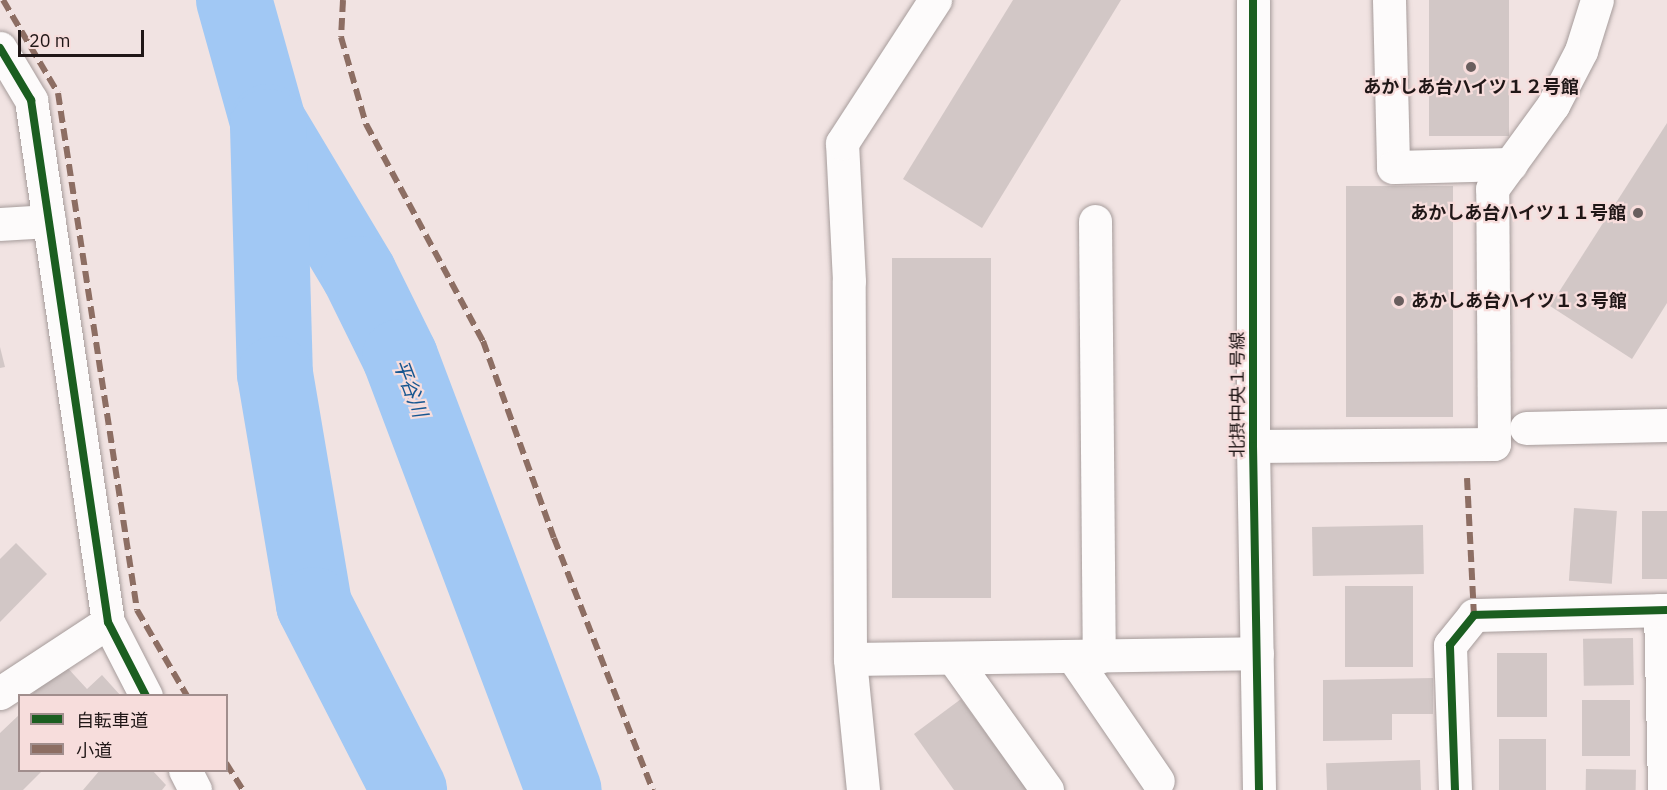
<!DOCTYPE html>
<meta charset="utf-8">
<style>
body{margin:0}
#map{position:relative;width:1667px;height:790px;overflow:hidden;background:#f1e3e2;font-family:"IBM Plex Sans","Noto Sans JP",sans-serif}
div>[style]{position:absolute}
.river>*{height:76px;margin:-38px;padding:0 38px;transform-origin:38px;border-radius:38px;background:#a1c8f4}
.building>*{inset:0;background:#d2c7c6;transform-origin:0 0}
.roads{filter:drop-shadow(0 0 2px #a69c9b) drop-shadow(0 0 2px #a69c9b)}
.minor>*{height:33px;margin:-16.5px;padding:0 16.5px;transform-origin:16.5px;border-radius:16.5px;background:#fdfbfb}
.quiet>*{height:6px;margin-top:-3px;transform-origin:0;background:repeating-linear-gradient(90deg,#8d6e63 0 12px,transparent 0 18px)}
.cycleway>*{height:8px;margin:-4px;padding:0 4px;transform-origin:4px;border-radius:4px;background:#1b5e20}
.dots>*{width:16px;height:16px;translate:-50% -50%;box-sizing:border-box;border:3px solid #f7dddc;border-radius:50%}
span{translate:-50% -50%;white-space:nowrap;text-align:center;line-height:1.15;-webkit-text-stroke:4.5px #f7dddc;paint-order:stroke}
.poi-label{font-size:18px;color:#201717;font-weight:700}
.right{translate:-100% -50%;text-align:right}
.left{translate:0 -50%;text-align:left}
.street-label{font-size:18px;color:#201717}
.water-label{font-size:20px;color:#185791;font-style:italic}
.legend{position:absolute;left:18px;top:694px;width:210px;height:78px;box-sizing:border-box;background:#f7dddc;border:2px solid #a18e8d;margin:0;padding:8px 10px;list-style:none;font-size:18px;color:#201717}
.legend li{display:flex;align-items:center;gap:12px;height:30px}
.legend b{width:30px;border:2px solid #a18e8d}
.scale{position:absolute;left:18px;top:30px;width:126px;height:27px;box-sizing:border-box;border:3px solid #201717;border-top:0;padding-left:8px;font-size:18px;line-height:21px;white-space:nowrap;color:#201717;-webkit-text-stroke:4px #f7dddc;paint-order:stroke}
</style>
<div id="map">
<div class="river">
<div style="left:234px;top:0;width:127px;rotate:74.4deg"></div>
<div style="left:268px;top:122px;width:177px;rotate:59.1deg"></div>
<div style="left:359px;top:274px;width:93px;rotate:63.7deg"></div>
<div style="left:400px;top:357px;width:463px;rotate:69.3deg"></div>
<div style="left:268px;top:127px;width:247px;rotate:88.4deg"></div>
<div style="left:275px;top:374px;width:234px;rotate:80.4deg"></div>
<div style="left:314px;top:605px;width:208px;rotate:62.8deg"></div>
</div>
<div class="building">
<div style="clip-path:polygon(1013px 0,1121px 0,982px 228px,903px 179px)"></div>
<div style="left:1429px;top:0;width:80px;height:136px"></div>
<div style="clip-path:polygon(1667px 123px,1667px 303px,1632px 359px,1550px 306px)"></div>
<div style="left:1346px;top:186px;width:107px;height:231px"></div>
<div style="left:991px;top:258px;width:340px;height:99px;rotate:90deg"></div>
<div style="clip-path:polygon(0 347px,5px 367px,0 368px)"></div>
<div style="left:1574px;top:508px;width:43px;height:73px;rotate:4deg"></div>
<div style="left:1642px;top:511px;width:25px;height:68px"></div>
<div style="left:1423px;top:525px;width:49px;height:111px;rotate:89deg"></div>
<div style="clip-path:polygon(16px 543px,47px 574px,0 622px,0 559px)"></div>
<div style="left:1345px;top:586px;width:68px;height:81px"></div>
<div style="left:1633px;top:638px;width:47px;height:50px;rotate:89deg"></div>
<div style="left:1497px;top:653px;width:50px;height:64px"></div>
<div style="clip-path:polygon(64px 664px,87px 689px,102px 675px,121px 696px,30px 696px)"></div>
<div style="clip-path:polygon(1433px 678px,1433px 714px,1392px 714px,1392px 740px,1323px 741px,1323px 680px)"></div>
<div style="clip-path:polygon(961px 699px,1027px 790px,954px 790px,914px 734px)"></div>
<div style="left:1630px;top:700px;width:56px;height:48px;rotate:90deg"></div>
<div style="clip-path:polygon(20px 714px,20px 770px,43px 770px,23px 790px,0 790px,0 733px)"></div>
<div style="left:1499px;top:739px;width:47px;height:51px"></div>
<div style="left:1420px;top:760px;width:30px;height:94px;rotate:88deg"></div>
<div style="left:1586px;top:769px;width:50px;height:21px;rotate:1deg"></div>
<div style="clip-path:polygon(100px 770px,152px 770px,166px 785px,162px 790px,83px 790px)"></div>
</div>
<div class="roads">
<div class="minor">
<div style="left:1253px;top:0;width:446px;rotate:90deg"></div>
<div style="left:1253px;top:446px;width:344px;rotate:89deg"></div>
<div style="left:1389px;top:0;width:167px;rotate:88.6deg"></div>
<div style="left:1393px;top:167px;width:118px;rotate:-1.5deg"></div>
<div style="left:0;top:48px;width:61px;rotate:59.2deg"></div>
<div style="left:31px;top:100px;width:528px;rotate:81.61deg"></div>
<div style="left:108px;top:622px;width:83px;rotate:62.8deg"></div>
<div style="left:1095px;top:221px;width:436px;rotate:89.5deg"></div>
<div style="left:0;top:224px;width:49px;rotate:-3.5deg"></div>
<div style="left:1526px;top:428px;width:141px;rotate:-1.2deg"></div>
<div style="left:1253px;top:446px;width:241px;rotate:-0.5deg"></div>
<div style="left:1494px;top:444px;width:255px;rotate:-90.4deg"></div>
<div style="left:1492px;top:189px;width:104px;rotate:-54deg"></div>
<div style="left:1553px;top:105px;width:61px;rotate:-62.6deg"></div>
<div style="left:1581px;top:51px;width:53px;rotate:-72.6deg"></div>
<div style="left:1660px;top:610px;width:180px;rotate:88.7deg"></div>
<div style="left:1073px;top:657px;width:150px;rotate:55.6deg"></div>
<div style="left:953px;top:658px;width:162px;rotate:54.5deg"></div>
<div style="left:850px;top:659px;width:407px;rotate:-0.8deg"></div>
<div style="left:0;top:693px;width:129px;rotate:-33.3deg"></div>
<div style="left:185px;top:770px;width:22px;rotate:63deg"></div>
<div style="left:863px;top:790px;width:132px;rotate:-95.7deg"></div>
<div style="left:850px;top:659px;width:378px;rotate:-90.2deg"></div>
<div style="left:849px;top:281px;width:138px;rotate:-92.9deg"></div>
<div style="left:842px;top:143px;width:171px;rotate:-57deg"></div>
<div style="left:1455px;top:790px;width:145px;rotate:-92deg"></div>
<div style="left:1450px;top:645px;width:38px;rotate:-51deg"></div>
<div style="left:1474px;top:615px;width:193px;rotate:-1.5deg"></div>
</div>
</div>
<div class="quiet">
<div style="left:3px;top:0;width:108px;rotate:59.4deg"></div>
<div style="left:58px;top:93px;width:523px;rotate:81.31deg"></div>
<div style="left:137px;top:610px;width:99px;rotate:59.8deg"></div>
<div style="left:343px;top:0;width:37px;rotate:93deg"></div>
<div style="left:341px;top:37px;width:91px;rotate:74deg"></div>
<div style="left:366px;top:124px;width:247px;rotate:61.7deg"></div>
<div style="left:483px;top:341px;width:209px;rotate:70.2deg"></div>
<div style="left:554px;top:538px;width:271px;rotate:68.6deg"></div>
<div style="left:1467px;top:478px;width:137px;rotate:87.1deg"></div>
<div style="left:226px;top:763px;width:32px;rotate:58deg"></div>
</div>
<div class="cycleway">
<div style="left:1253px;top:0;width:446px;rotate:90deg"></div>
<div style="left:1253px;top:446px;width:344px;rotate:89deg"></div>
<div style="left:0;top:48px;width:61px;rotate:59.2deg"></div>
<div style="left:31px;top:100px;width:528px;rotate:81.61deg"></div>
<div style="left:108px;top:622px;width:83px;rotate:62.8deg"></div>
<div style="left:1455px;top:790px;width:145px;rotate:-92deg"></div>
<div style="left:1450px;top:645px;width:38px;rotate:-51deg"></div>
<div style="left:1474px;top:615px;width:193px;rotate:-1.5deg"></div>
</div>
<div class="dots">
<div style="left:1471px;top:67px;background:#695e5e"></div>
<div style="left:1638px;top:213px;background:#695e5e"></div>
<div style="left:1399px;top:301px;background:#695e5e"></div>
</div>
<div class="poi-label">
<span style="left:1471px;top:87px">あかしあ台ハイツ１２号館</span>
<span class="right" style="left:1626px;top:213px">あかしあ台ハイツ１１号館</span>
<span class="left" style="left:1411px;top:301px">あかしあ台ハイツ１３号館</span>
</div>
<div class="street-label">
<span style="left:1238px;top:395px;rotate:-90deg">北摂中央１号線</span>
</div>
<div class="water-label">
<span style="left:411px;top:388px;rotate:69deg">平谷川</span>
</div>
<ul class="legend">
<li><b style="height:8px;background:#1b5e20"></b>自転車道</li>
<li><b style="height:8px;background:#8d6e63"></b>小道</li>
</ul>
<div class="scale">20 m</div>
</div>
